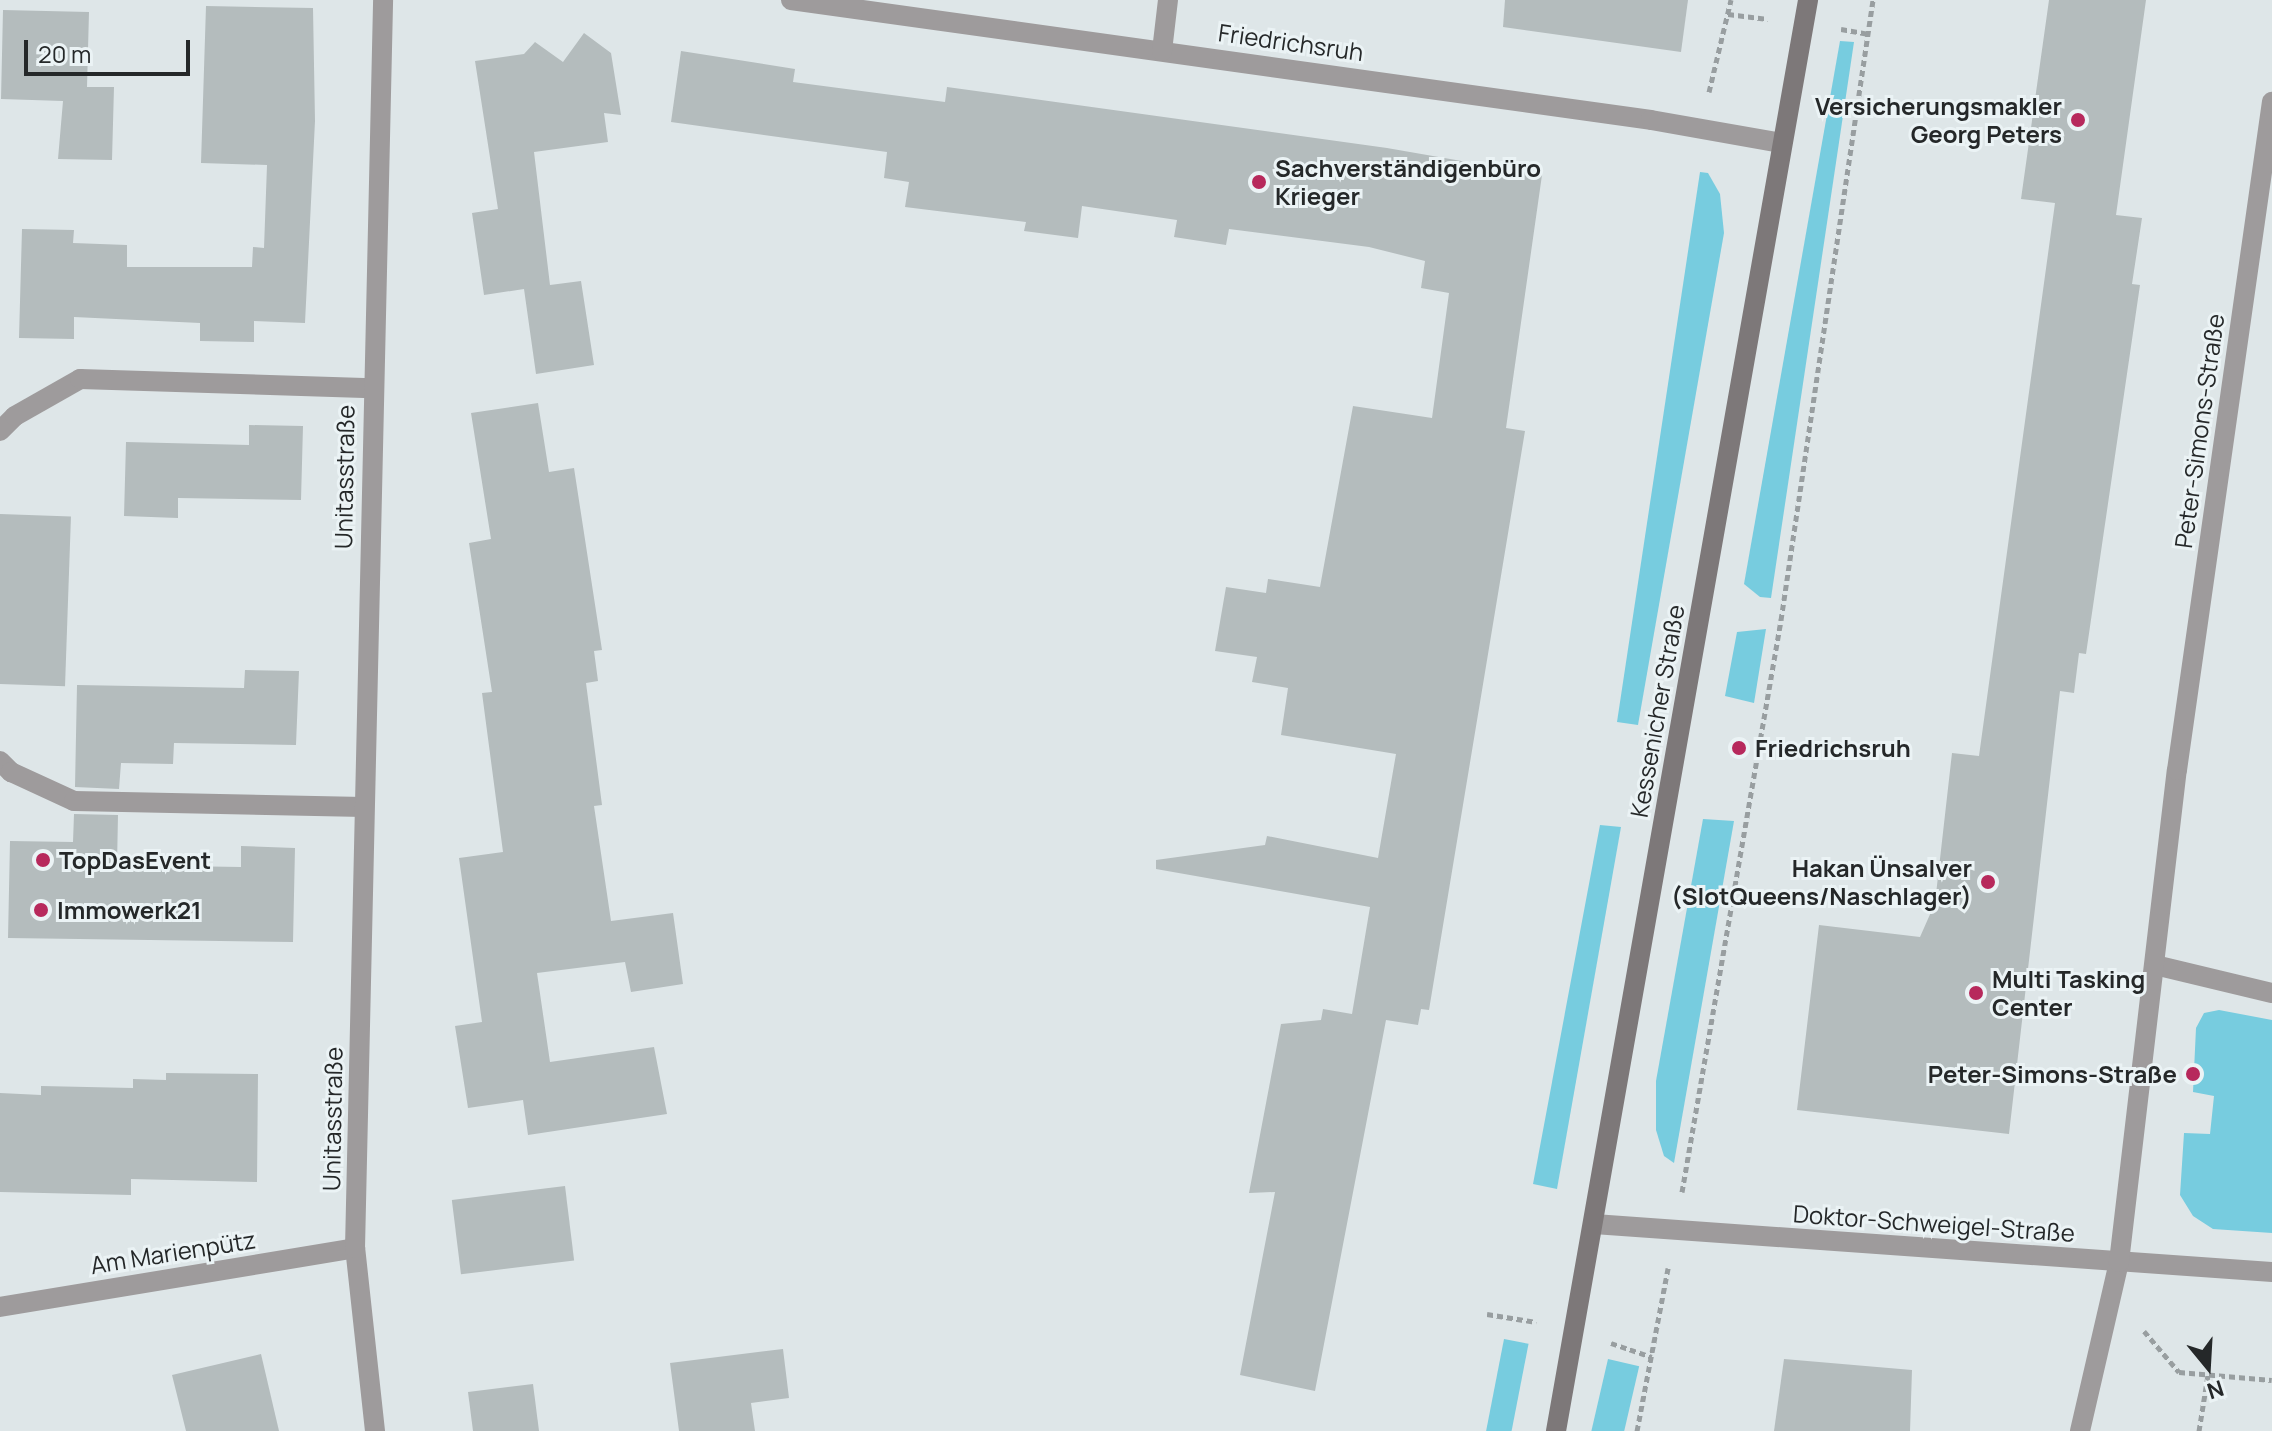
<!DOCTYPE html>
<meta charset="utf-8">
<style>
body{margin:0}
#map{position:relative;width:2272px;height:1431px;overflow:hidden;background:#dee6e8;font-family:Manrope,sans-serif}
div>[style]{position:absolute}
.green>*{inset:0;background:#77ccdf;transform-origin:0 0}
.building>*{inset:0;background:#b4bcbd;transform-origin:0 0}
.path>*{height:5px;margin-top:-2.5px;transform-origin:0;background:repeating-linear-gradient(90deg,#989ea0 0 6px,transparent 0 10px)}
.minor>*{height:20px;margin:-10px;padding:0 10px;transform-origin:10px;border-radius:10px;background:#9e9b9c}
.secondary>*{height:20px;margin:-10px;padding:0 10px;transform-origin:10px;border-radius:10px;background:#7d7879}
.dots>*{width:22px;height:22px;translate:-50% -50%;box-sizing:border-box;border:4px solid #ebf3f5;border-radius:50%}
span{translate:-50% -50%;white-space:nowrap;text-align:center;line-height:1.15;-webkit-text-stroke:6px #ebf3f5;paint-order:stroke}
.street-label{font-size:24px;color:#252829}
.poi-label{font-size:24px;color:#252829;font-weight:700}
.right{translate:-100% -50%;text-align:right}
.left{translate:0 -50%;text-align:left}
.north{position:absolute;left:2168px;top:1327px;width:80px;height:80px;-webkit-text-stroke:6px #ebf3f5;paint-order:stroke;rotate:162deg;font-size:22px;font-weight:700;line-height:32px;text-align:center;color:#252829}
.north::after{content:'';display:block;margin:auto;width:28px;height:36px;background:#252829;clip-path:polygon(50% 0,100% 100%,50% 72%,0 100%)}
.scale{position:absolute;left:24px;top:40px;width:166px;height:36px;box-sizing:border-box;border:4px solid #252829;border-top:0;padding-left:10px;font-size:24px;line-height:28px;white-space:nowrap;color:#252829;-webkit-text-stroke:6px #ebf3f5;paint-order:stroke}
</style>
<div id="map">
<div class="green">
<div style="clip-path:polygon(1840px 41px,1854px 42px,1771px 598px,1760px 597px,1744px 584px)"></div>
<div style="clip-path:polygon(1700px 172px,1708px 173px,1720px 194px,1724px 233px,1638px 725px,1617px 722px)"></div>
<div style="clip-path:polygon(1766px 629px,1754px 703px,1725px 696px,1737px 632px)"></div>
<div style="clip-path:polygon(1703px 819px,1734px 821px,1674px 1163px,1664px 1156px,1656px 1130px,1656px 1081px)"></div>
<div style="clip-path:polygon(1600px 825px,1621px 827px,1557px 1189px,1533px 1184px)"></div>
<div style="clip-path:polygon(2219px 1010px,2272px 1020px,2272px 1233px,2213px 1229px,2193px 1216px,2180px 1195px,2184px 1133px,2210px 1134px,2214px 1096px,2193px 1092px,2196px 1028px,2204px 1013px)"></div>
<div style="left:1504px;top:1339px;width:25px;height:94px;rotate:11deg"></div>
<div style="left:1608px;top:1359px;width:32px;height:74px;rotate:13deg"></div>
</div>
<div class="building">
<div style="clip-path:polygon(1505px 0,1688px 0,1681px 52px,1503px 27px)"></div>
<div style="clip-path:polygon(2049px 0,2146px 0,2116px 215px,2142px 218px,2132px 284px,2140px 285px,2086px 654px,2079px 653px,2074px 693px,2060px 691px,2009px 1134px,1797px 1110px,1819px 925px,1920px 937px,1935px 903px,1952px 753px,1979px 756px,2055px 203px,2021px 199px)"></div>
<div style="clip-path:polygon(206px 6px,313px 8px,315px 121px,305px 323px,254px 321px,254px 342px,200px 341px,200px 323px,74px 317px,74px 339px,19px 338px,22px 229px,74px 230px,73px 243px,127px 245px,127px 267px,252px 267px,253px 247px,264px 248px,267px 165px,201px 163px)"></div>
<div style="clip-path:polygon(3px 10px,89px 12px,87px 87px,114px 87px,112px 160px,58px 159px,63px 101px,1px 99px)"></div>
<div style="clip-path:polygon(584px 33px,611px 53px,621px 115px,604px 113px,608px 142px,534px 152px,550px 285px,581px 281px,594px 365px,536px 374px,524px 289px,484px 295px,472px 213px,498px 209px,475px 61px,524px 54px,535px 42px,563px 62px)"></div>
<div style="clip-path:polygon(681px 51px,795px 69px,793px 82px,945px 102px,947px 87px,1387px 148px,1542px 175px,1506px 428px,1525px 431px,1429px 1010px,1421px 1009px,1418px 1025px,1386px 1020px,1315px 1391px,1240px 1375px,1275px 1192px,1249px 1193px,1281px 1024px,1321px 1020px,1323px 1009px,1352px 1014px,1370px 907px,1156px 869px,1156px 860px,1265px 845px,1267px 836px,1378px 858px,1396px 754px,1281px 735px,1288px 688px,1252px 682px,1257px 657px,1215px 651px,1226px 587px,1266px 593px,1268px 579px,1320px 587px,1353px 406px,1432px 418px,1449px 293px,1421px 288px,1425px 261px,1369px 247px,1229px 229px,1226px 245px,1174px 237px,1177px 220px,1082px 206px,1078px 238px,1024px 231px,1026px 222px,905px 207px,909px 182px,884px 178px,887px 152px,671px 122px)"></div>
<div style="clip-path:polygon(538px 403px,549px 472px,574px 468px,602px 650px,594px 651px,598px 681px,586px 683px,602px 805px,594px 806px,611px 921px,673px 913px,683px 984px,631px 992px,625px 962px,537px 973px,550px 1062px,654px 1047px,667px 1114px,528px 1135px,523px 1100px,468px 1108px,455px 1026px,482px 1022px,459px 858px,503px 852px,482px 693px,492px 692px,469px 543px,491px 539px,471px 413px)"></div>
<div style="clip-path:polygon(249px 425px,303px 426px,301px 500px,178px 498px,178px 518px,124px 516px,126px 442px,249px 445px)"></div>
<div style="left:0;top:514px;width:71px;height:170px;rotate:2deg"></div>
<div style="clip-path:polygon(245px 670px,299px 671px,296px 745px,174px 743px,173px 764px,121px 763px,119px 789px,75px 787px,77px 685px,244px 688px)"></div>
<div style="clip-path:polygon(74px 814px,118px 815px,117px 865px,241px 867px,241px 846px,295px 848px,293px 942px,8px 938px,10px 841px,73px 842px)"></div>
<div style="clip-path:polygon(166px 1073px,258px 1074px,257px 1182px,131px 1179px,131px 1195px,0 1192px,0 1093px,41px 1095px,41px 1086px,133px 1088px,133px 1079px,166px 1080px)"></div>
<div style="left:565px;top:1186px;width:75px;height:114px;rotate:83deg"></div>
<div style="clip-path:polygon(783px 1349px,789px 1398px,751px 1403px,755px 1431px,679px 1431px,670px 1363px)"></div>
<div style="clip-path:polygon(261px 1354px,279px 1431px,186px 1431px,172px 1375px)"></div>
<div style="clip-path:polygon(1784px 1359px,1912px 1370px,1910px 1431px,1774px 1431px)"></div>
<div style="clip-path:polygon(533px 1384px,539px 1431px,473px 1431px,468px 1392px)"></div>
</div>
<div class="path">
<div style="left:1728px;top:14px;width:40px;rotate:7.1deg"></div>
<div style="left:1841px;top:29px;width:27px;rotate:10deg"></div>
<div style="left:1709px;top:92px;width:95px;rotate:-76.6deg"></div>
<div style="left:1682px;top:1192px;width:581px;rotate:-80.18deg"></div>
<div style="left:1781px;top:620px;width:627px;rotate:-81.56deg"></div>
<div style="left:1487px;top:1314px;width:50px;rotate:9.3deg"></div>
<div style="left:2144px;top:1331px;width:54px;rotate:49.5deg"></div>
<div style="left:2179px;top:1372px;width:93px;rotate:4.9deg"></div>
<div style="left:1611px;top:1343px;width:43px;rotate:18.9deg"></div>
<div style="left:1637px;top:1431px;width:166px;rotate:-79.2deg"></div>
<div style="left:2199px;top:1431px;width:57px;rotate:-80.9deg"></div>
</div>
<div class="minor">
<div style="left:791px;top:0;width:868px;rotate:7.94deg"></div>
<div style="left:1651px;top:120px;width:133px;rotate:10deg"></div>
<div style="left:1162px;top:51px;width:51px;rotate:-83.3deg"></div>
<div style="left:0;top:431px;width:21px;rotate:-45deg"></div>
<div style="left:15px;top:416px;width:75px;rotate:-29.6deg"></div>
<div style="left:80px;top:379px;width:292px;rotate:1.8deg"></div>
<div style="left:0;top:761px;width:16px;rotate:45deg"></div>
<div style="left:11px;top:772px;width:69px;rotate:24.7deg"></div>
<div style="left:74px;top:801px;width:290px;rotate:1.2deg"></div>
<div style="left:2155px;top:965px;width:120px;rotate:13.5deg"></div>
<div style="left:1594px;top:1224px;width:680px;rotate:4.05deg"></div>
<div style="left:0;top:1307px;width:360px;rotate:-9.4deg"></div>
<div style="left:375px;top:1431px;width:184px;rotate:-96.2deg"></div>
<div style="left:355px;top:1248px;width:1248px;rotate:-88.71deg"></div>
<div style="left:2080px;top:1431px;width:173px;rotate:-77deg"></div>
<div style="left:2119px;top:1262px;width:495px;rotate:-83.3deg"></div>
<div style="left:2177px;top:770px;width:675px;rotate:-81.91deg"></div>
</div>
<div class="secondary">
<div style="left:1556px;top:1431px;width:1453px;rotate:-80.01deg"></div>
</div>
<div class="dots">
<div style="left:2078px;top:120px;background:#b7295c"></div>
<div style="left:1259px;top:182px;background:#b7295c"></div>
<div style="left:1739px;top:748px;background:#b7295c"></div>
<div style="left:43px;top:860px;background:#b7295c"></div>
<div style="left:1988px;top:882px;background:#b7295c"></div>
<div style="left:41px;top:910px;background:#b7295c"></div>
<div style="left:1976px;top:993px;background:#b7295c"></div>
<div style="left:2193px;top:1074px;background:#b7295c"></div>
</div>
<div class="street-label">
<span style="left:1291px;top:42px;rotate:8deg">Friedrichsruh</span>
<span style="left:2199px;top:431px;rotate:-82deg">Peter-Simons-Straße</span>
<span style="left:344px;top:477px;rotate:-89deg">Unitasstraße</span>
<span style="left:1657px;top:711px;rotate:-80deg">Kessenicher Straße</span>
<span style="left:332px;top:1119px;rotate:-89deg">Unitasstraße</span>
<span style="left:1934px;top:1223px;rotate:4deg">Doktor-Schweigel-Straße</span>
<span style="left:173px;top:1252px;rotate:-9deg">Am Marienpütz</span>
</div>
<div class="poi-label">
<span class="right" style="left:2062px;top:120px">Versicherungsmakler<br>Georg Peters</span>
<span class="left" style="left:1275px;top:182px">Sachverständigenbüro<br>Krieger</span>
<span class="left" style="left:1755px;top:748px">Friedrichsruh</span>
<span class="left" style="left:59px;top:860px">TopDasEvent</span>
<span class="right" style="left:1972px;top:882px">Hakan Ünsalver<br>(SlotQueens/Naschlager)</span>
<span class="left" style="left:57px;top:910px">Immowerk21</span>
<span class="left" style="left:1992px;top:993px">Multi Tasking<br>Center</span>
<span class="right" style="left:2177px;top:1074px">Peter-Simons-Straße</span>
</div>
<div class="north">N</div>
<div class="scale">20 m</div>
</div>
